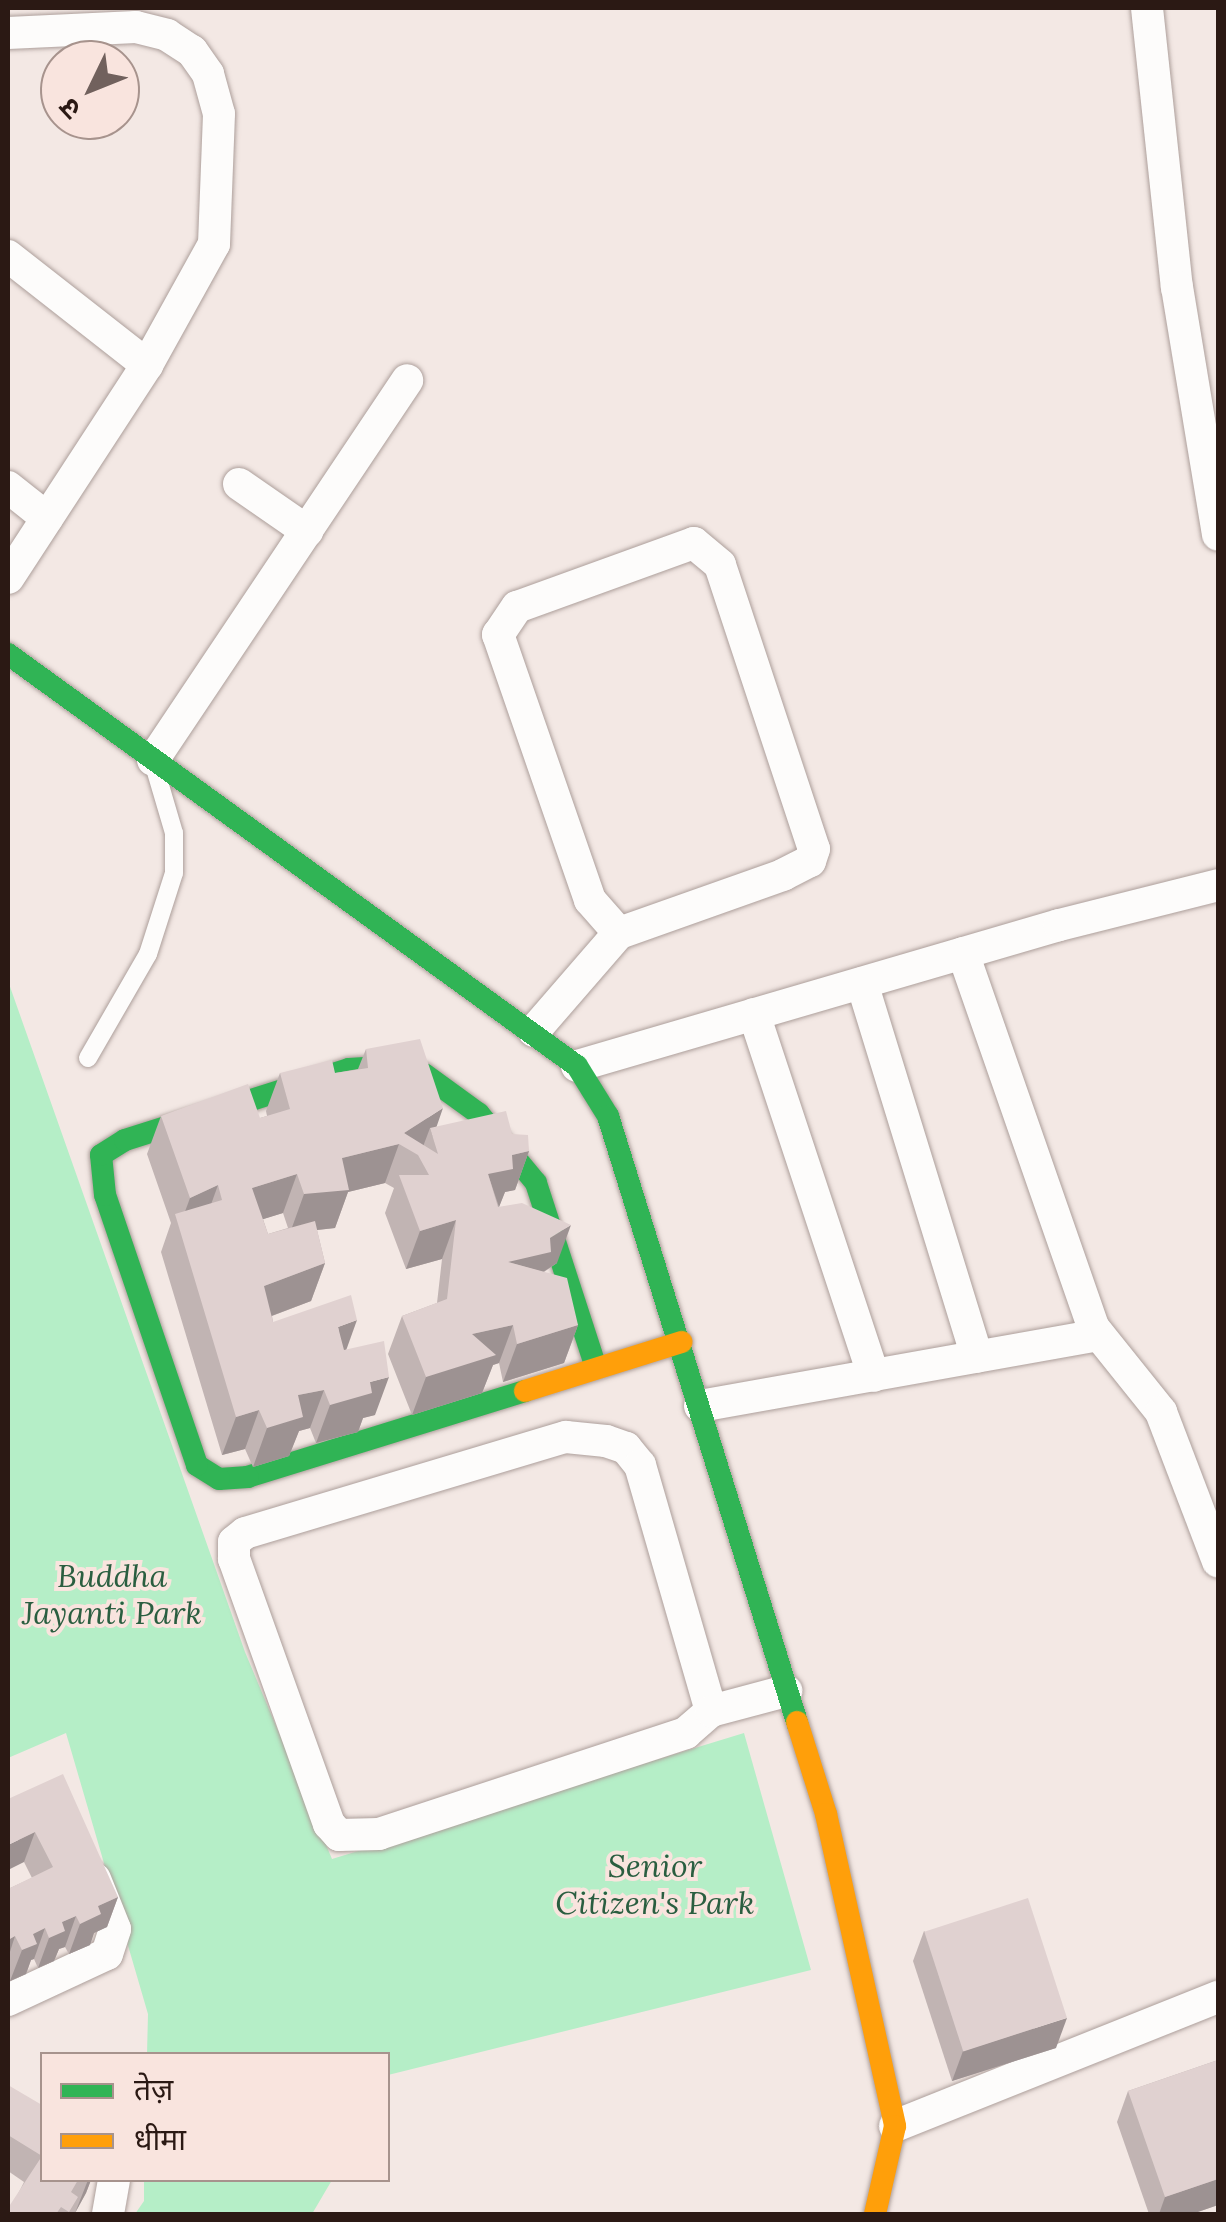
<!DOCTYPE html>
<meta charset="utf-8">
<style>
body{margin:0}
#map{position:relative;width:1226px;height:2222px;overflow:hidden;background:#f3e8e4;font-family:Lora,"Noto Sans Devanagari",serif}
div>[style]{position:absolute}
.green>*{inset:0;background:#b5eec7}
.roads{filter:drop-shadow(0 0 2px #ad9f9b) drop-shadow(0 0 2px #ad9f9b)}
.lane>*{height:18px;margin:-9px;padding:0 9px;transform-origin:9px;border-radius:9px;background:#fdfcfb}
.street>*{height:32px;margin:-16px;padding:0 16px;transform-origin:16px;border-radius:16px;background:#fdfcfb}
.fast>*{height:22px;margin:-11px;padding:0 11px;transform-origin:11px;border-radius:11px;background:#30b455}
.slow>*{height:22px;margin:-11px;padding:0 11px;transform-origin:11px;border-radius:11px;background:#ff9f0a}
.wall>*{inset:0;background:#c1b4b3}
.shaded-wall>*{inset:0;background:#9d9292}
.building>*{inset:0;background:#e0d1d0;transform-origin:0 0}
span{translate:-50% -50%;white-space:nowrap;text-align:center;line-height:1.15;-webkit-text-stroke:8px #f9e4de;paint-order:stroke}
.park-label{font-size:32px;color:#2a5e40;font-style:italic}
.frame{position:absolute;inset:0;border:10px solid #2b1914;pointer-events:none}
.legend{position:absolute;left:40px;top:2052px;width:350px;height:130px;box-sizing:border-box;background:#f9e4de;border:2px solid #a7938d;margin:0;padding:12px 18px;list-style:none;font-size:30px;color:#2b1914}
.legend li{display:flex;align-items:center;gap:20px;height:50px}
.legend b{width:50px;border:2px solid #a7938d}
.north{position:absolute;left:40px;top:40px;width:100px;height:100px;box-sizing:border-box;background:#f9e4de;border:2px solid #a7938d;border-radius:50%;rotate:227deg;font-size:28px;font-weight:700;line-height:40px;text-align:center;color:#2b1914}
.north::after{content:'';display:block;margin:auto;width:35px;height:45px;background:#71615d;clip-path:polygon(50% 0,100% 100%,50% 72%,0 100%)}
</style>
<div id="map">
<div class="green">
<div style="clip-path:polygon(8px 981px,245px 1652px,332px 1859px,744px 1733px,811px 1970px,388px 2075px,388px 2054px,147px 2054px,148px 2014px,66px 1733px,8px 1758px)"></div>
<div style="clip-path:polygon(144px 2180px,332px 2180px,312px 2214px,135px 2214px,144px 2201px)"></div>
</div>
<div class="roads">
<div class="lane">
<div style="left:88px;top:1058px;width:120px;rotate:-60deg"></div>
<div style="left:148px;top:954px;width:85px;rotate:-72.2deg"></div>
<div style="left:174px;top:873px;width:40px;rotate:-90deg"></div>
<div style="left:174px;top:833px;width:64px;rotate:-106.4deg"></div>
</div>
<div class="street">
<div style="left:1147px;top:8px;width:281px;rotate:83.9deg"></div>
<div style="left:1177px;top:287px;width:251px;rotate:80.6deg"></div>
<div style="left:8px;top:33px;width:128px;rotate:-2.7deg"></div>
<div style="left:136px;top:27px;width:32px;rotate:14deg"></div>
<div style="left:167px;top:35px;width:30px;rotate:33deg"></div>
<div style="left:192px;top:51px;width:28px;rotate:55deg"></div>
<div style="left:208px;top:74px;width:41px;rotate:74.6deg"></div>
<div style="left:219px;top:114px;width:130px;rotate:92.2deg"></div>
<div style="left:214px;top:244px;width:138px;rotate:119deg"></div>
<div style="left:147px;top:365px;width:254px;rotate:123.1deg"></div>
<div style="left:8px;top:256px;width:177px;rotate:38.1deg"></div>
<div style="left:239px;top:484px;width:83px;rotate:34.7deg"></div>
<div style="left:8px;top:487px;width:50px;rotate:38.5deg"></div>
<div style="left:153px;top:760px;width:457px;rotate:-56.2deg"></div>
<div style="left:963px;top:953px;width:396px;rotate:70.8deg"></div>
<div style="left:1093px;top:1327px;width:109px;rotate:51.3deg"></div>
<div style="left:1161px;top:1412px;width:160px;rotate:69.1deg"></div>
<div style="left:862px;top:983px;width:391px;rotate:72.9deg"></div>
<div style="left:754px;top:1014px;width:381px;rotate:71.7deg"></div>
<div style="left:534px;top:1031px;width:130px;rotate:-49.1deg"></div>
<div style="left:619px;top:933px;width:44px;rotate:-131.3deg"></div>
<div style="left:590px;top:900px;width:281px;rotate:-109.1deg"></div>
<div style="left:498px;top:635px;width:34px;rotate:-56deg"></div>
<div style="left:517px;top:607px;width:188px;rotate:-19.9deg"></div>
<div style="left:694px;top:543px;width:34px;rotate:40deg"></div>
<div style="left:720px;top:565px;width:299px;rotate:71.7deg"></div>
<div style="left:814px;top:849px;width:13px;rotate:108deg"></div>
<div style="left:810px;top:861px;width:30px;rotate:153deg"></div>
<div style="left:783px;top:875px;width:174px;rotate:160.5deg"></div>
<div style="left:577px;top:1066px;width:502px;rotate:-16.31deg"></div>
<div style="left:1059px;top:925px;width:164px;rotate:-14.1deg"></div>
<div style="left:700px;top:1406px;width:405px;rotate:-10.1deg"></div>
<div style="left:711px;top:1711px;width:33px;rotate:139deg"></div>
<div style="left:686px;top:1733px;width:323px;rotate:161.8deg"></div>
<div style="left:379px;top:1834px;width:40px;rotate:178.6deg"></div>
<div style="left:339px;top:1835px;width:15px;rotate:-132deg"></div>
<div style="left:329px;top:1824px;width:282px;rotate:-109.7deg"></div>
<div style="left:234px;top:1559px;width:17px;rotate:-90deg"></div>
<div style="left:234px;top:1542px;width:14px;rotate:-39deg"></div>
<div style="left:245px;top:1533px;width:335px;rotate:-16.7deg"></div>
<div style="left:566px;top:1437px;width:40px;rotate:5.7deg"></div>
<div style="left:606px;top:1441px;width:21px;rotate:19deg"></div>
<div style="left:626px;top:1448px;width:22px;rotate:51deg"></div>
<div style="left:640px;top:1465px;width:256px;rotate:73.9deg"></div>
<div style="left:711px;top:1711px;width:78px;rotate:-14.9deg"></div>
<div style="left:8px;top:2000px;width:109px;rotate:-24.9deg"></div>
<div style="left:107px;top:1954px;width:26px;rotate:-72deg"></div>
<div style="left:115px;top:1929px;width:54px;rotate:-111.8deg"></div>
<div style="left:895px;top:2126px;width:348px;rotate:-21.8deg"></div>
<div style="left:108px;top:2214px;width:35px;rotate:-80deg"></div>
</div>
<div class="fast">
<div style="left:8px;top:654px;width:702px;rotate:35.91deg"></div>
<div style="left:577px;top:1066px;width:59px;rotate:58.2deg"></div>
<div style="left:608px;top:1116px;width:635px;rotate:72.68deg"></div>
<div style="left:525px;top:1391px;width:290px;rotate:162.8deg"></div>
<div style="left:248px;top:1477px;width:29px;rotate:176deg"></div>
<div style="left:219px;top:1479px;width:26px;rotate:-148deg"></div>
<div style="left:197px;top:1465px;width:285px;rotate:-108.8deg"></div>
<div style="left:105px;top:1195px;width:40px;rotate:-95.7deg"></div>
<div style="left:101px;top:1155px;width:28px;rotate:-32deg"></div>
<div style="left:125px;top:1140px;width:235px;rotate:-17.6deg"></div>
<div style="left:349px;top:1069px;width:48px;rotate:-3.6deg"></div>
<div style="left:397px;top:1066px;width:28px;rotate:17deg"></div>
<div style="left:424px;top:1074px;width:68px;rotate:36deg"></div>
<div style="left:479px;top:1114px;width:89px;rotate:50.4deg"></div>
<div style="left:536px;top:1183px;width:191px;rotate:72deg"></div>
</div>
<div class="slow">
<div style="left:525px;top:1391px;width:164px;rotate:-17.4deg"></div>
<div style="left:797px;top:1722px;width:96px;rotate:72.5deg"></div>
<div style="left:826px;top:1814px;width:320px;rotate:77.5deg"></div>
<div style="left:895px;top:2126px;width:90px;rotate:102.8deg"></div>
</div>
</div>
<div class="wall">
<div style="clip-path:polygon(evenodd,366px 1049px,436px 1127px,512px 1134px,529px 1151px,515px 1190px,505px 1192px,499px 1207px,557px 1263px,544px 1272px,578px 1325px,564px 1363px,503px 1382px,499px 1363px,493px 1365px,482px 1393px,412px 1415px,388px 1354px,402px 1316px,437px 1303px,442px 1259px,406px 1269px,385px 1213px,394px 1188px,385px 1183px,348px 1192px,335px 1228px,317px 1230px,325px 1263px,311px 1301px,272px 1316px,273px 1322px,346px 1350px,375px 1415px,363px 1418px,358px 1432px,316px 1443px,310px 1428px,299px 1431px,289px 1456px,253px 1467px,245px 1449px,222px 1455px,161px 1252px,171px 1223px,147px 1154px,161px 1116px,260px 1118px,267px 1116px,266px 1111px,280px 1073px,335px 1073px,358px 1069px,366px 1049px,283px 1213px,288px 1228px,268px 1234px,263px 1219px,283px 1213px)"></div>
<div style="clip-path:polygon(8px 1799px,118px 1897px,107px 1927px,94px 1933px,90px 1945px,69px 1954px,65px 1947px,59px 1949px,54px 1961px,38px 1968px,34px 1959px,31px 1960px,26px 1974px,10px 1981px,8px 1974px,8px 1889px,32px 1878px,24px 1862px)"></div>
<div style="clip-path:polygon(924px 1931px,1056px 2048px,952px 2081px,913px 1961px)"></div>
<div style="clip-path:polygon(1218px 2060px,1218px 2205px,1192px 2214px,1149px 2214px,1117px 2122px,1128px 2091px)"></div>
<div style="clip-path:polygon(8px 2085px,91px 2180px,86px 2193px,75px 2213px,73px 2212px,72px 2214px,8px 2214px,24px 2182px,8px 2171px)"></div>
</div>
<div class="shaded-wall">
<div style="clip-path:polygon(443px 1108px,433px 1137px,430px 1128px,421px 1152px,404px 1133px)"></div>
<div style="clip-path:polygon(399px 1144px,385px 1183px,348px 1192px,335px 1228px,290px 1233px,304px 1194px,342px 1158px)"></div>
<div style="clip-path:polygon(529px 1151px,515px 1190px,505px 1192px,499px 1207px,488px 1174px,512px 1155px)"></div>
<div style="clip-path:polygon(297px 1174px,283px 1213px,238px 1227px,252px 1188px)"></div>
<div style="clip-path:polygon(218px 1185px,204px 1224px,179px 1228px,190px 1198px)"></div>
<div style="clip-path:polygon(456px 1220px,442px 1259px,406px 1269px,420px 1231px)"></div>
<div style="clip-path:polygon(571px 1225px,557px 1263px,543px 1272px,508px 1262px)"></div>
<div style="clip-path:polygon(325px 1263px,311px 1301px,250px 1324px,264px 1286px)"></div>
<div style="clip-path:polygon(357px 1320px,343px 1359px,338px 1327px)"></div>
<div style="clip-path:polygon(513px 1325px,499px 1363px,493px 1365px,482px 1393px,412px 1415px,426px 1377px,472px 1334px)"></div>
<div style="clip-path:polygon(578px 1325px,564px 1363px,503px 1382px,517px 1344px)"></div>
<div style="clip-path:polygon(389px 1377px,375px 1415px,363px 1418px,358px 1432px,316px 1443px,330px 1405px,370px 1382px)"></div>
<div style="clip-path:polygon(324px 1390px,310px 1428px,299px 1431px,289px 1456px,253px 1467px,267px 1428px,298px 1395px)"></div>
<div style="clip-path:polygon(259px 1410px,245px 1449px,222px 1455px,236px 1417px)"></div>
<div style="clip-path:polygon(35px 1832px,24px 1862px,8px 1870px,8px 1845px)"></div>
<div style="clip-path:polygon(118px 1897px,107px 1927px,94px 1933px,90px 1945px,69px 1954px,80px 1924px,98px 1906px)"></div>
<div style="clip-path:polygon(76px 1916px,65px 1947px,59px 1949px,54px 1961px,38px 1968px,49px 1938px,62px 1922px)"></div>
<div style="clip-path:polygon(45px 1928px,34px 1959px,31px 1960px,26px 1974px,10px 1981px,22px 1950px,33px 1934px)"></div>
<div style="clip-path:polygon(15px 1936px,8px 1958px,8px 1940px)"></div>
<div style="clip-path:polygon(1067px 2018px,1056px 2048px,952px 2081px,963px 2051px)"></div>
<div style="clip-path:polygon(1218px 2179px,1218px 2205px,1192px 2214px,1159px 2214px,1165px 2197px)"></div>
<div style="clip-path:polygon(88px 2180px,91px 2180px,86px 2193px,75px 2213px)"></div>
</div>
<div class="building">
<div style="clip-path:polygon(420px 1039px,443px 1108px,404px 1133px,438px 1154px,430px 1128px,506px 1111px,512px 1134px,528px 1135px,529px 1151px,512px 1155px,513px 1169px,488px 1174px,498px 1207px,522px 1203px,571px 1225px,550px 1238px,551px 1252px,508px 1262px,567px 1278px,578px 1325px,517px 1344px,513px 1325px,472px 1334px,496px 1355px,426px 1377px,402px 1316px,447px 1299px,456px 1220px,420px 1231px,399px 1175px,429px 1175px,418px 1155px,399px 1144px,342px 1158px,349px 1190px,304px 1194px,297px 1174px,252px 1188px,268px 1234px,315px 1221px,325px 1263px,264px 1286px,273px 1322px,351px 1295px,357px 1320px,338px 1327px,344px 1350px,384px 1341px,389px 1377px,370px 1382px,372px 1393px,330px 1405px,324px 1390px,298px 1395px,303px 1417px,267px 1428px,259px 1410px,236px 1417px,175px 1214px,222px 1200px,218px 1185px,190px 1198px,161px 1116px,248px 1084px,260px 1118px,290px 1109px,280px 1073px,332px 1060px,335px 1073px,368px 1068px,366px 1049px)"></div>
<div style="clip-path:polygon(63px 1774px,118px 1897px,98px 1906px,101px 1914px,80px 1924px,76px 1916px,62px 1922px,65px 1931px,49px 1938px,45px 1928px,33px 1934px,37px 1944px,22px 1950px,15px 1936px,8px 1940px,8px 1889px,53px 1867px,35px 1832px,8px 1845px,8px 1799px)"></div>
<div style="left:1028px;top:1898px;width:126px;height:109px;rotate:72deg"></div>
<div style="clip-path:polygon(1218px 2060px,1218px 2179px,1165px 2197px,1128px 2091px)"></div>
<div style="clip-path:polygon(8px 2085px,42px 2105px,42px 2180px,78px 2180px,71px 2192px,78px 2197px,69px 2212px,61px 2207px,56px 2214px,8px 2214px,8px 2208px,42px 2156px,8px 2135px)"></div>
</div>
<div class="park-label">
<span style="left:112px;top:1595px">Buddha<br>Jayanti Park</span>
<span style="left:655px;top:1885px">Senior<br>Citizen's Park</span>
</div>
<div class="frame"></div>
<ul class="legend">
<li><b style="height:12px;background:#30b455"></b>तेज़</li>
<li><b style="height:12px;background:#ff9f0a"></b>धीमा</li>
</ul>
<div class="north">उ</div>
</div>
